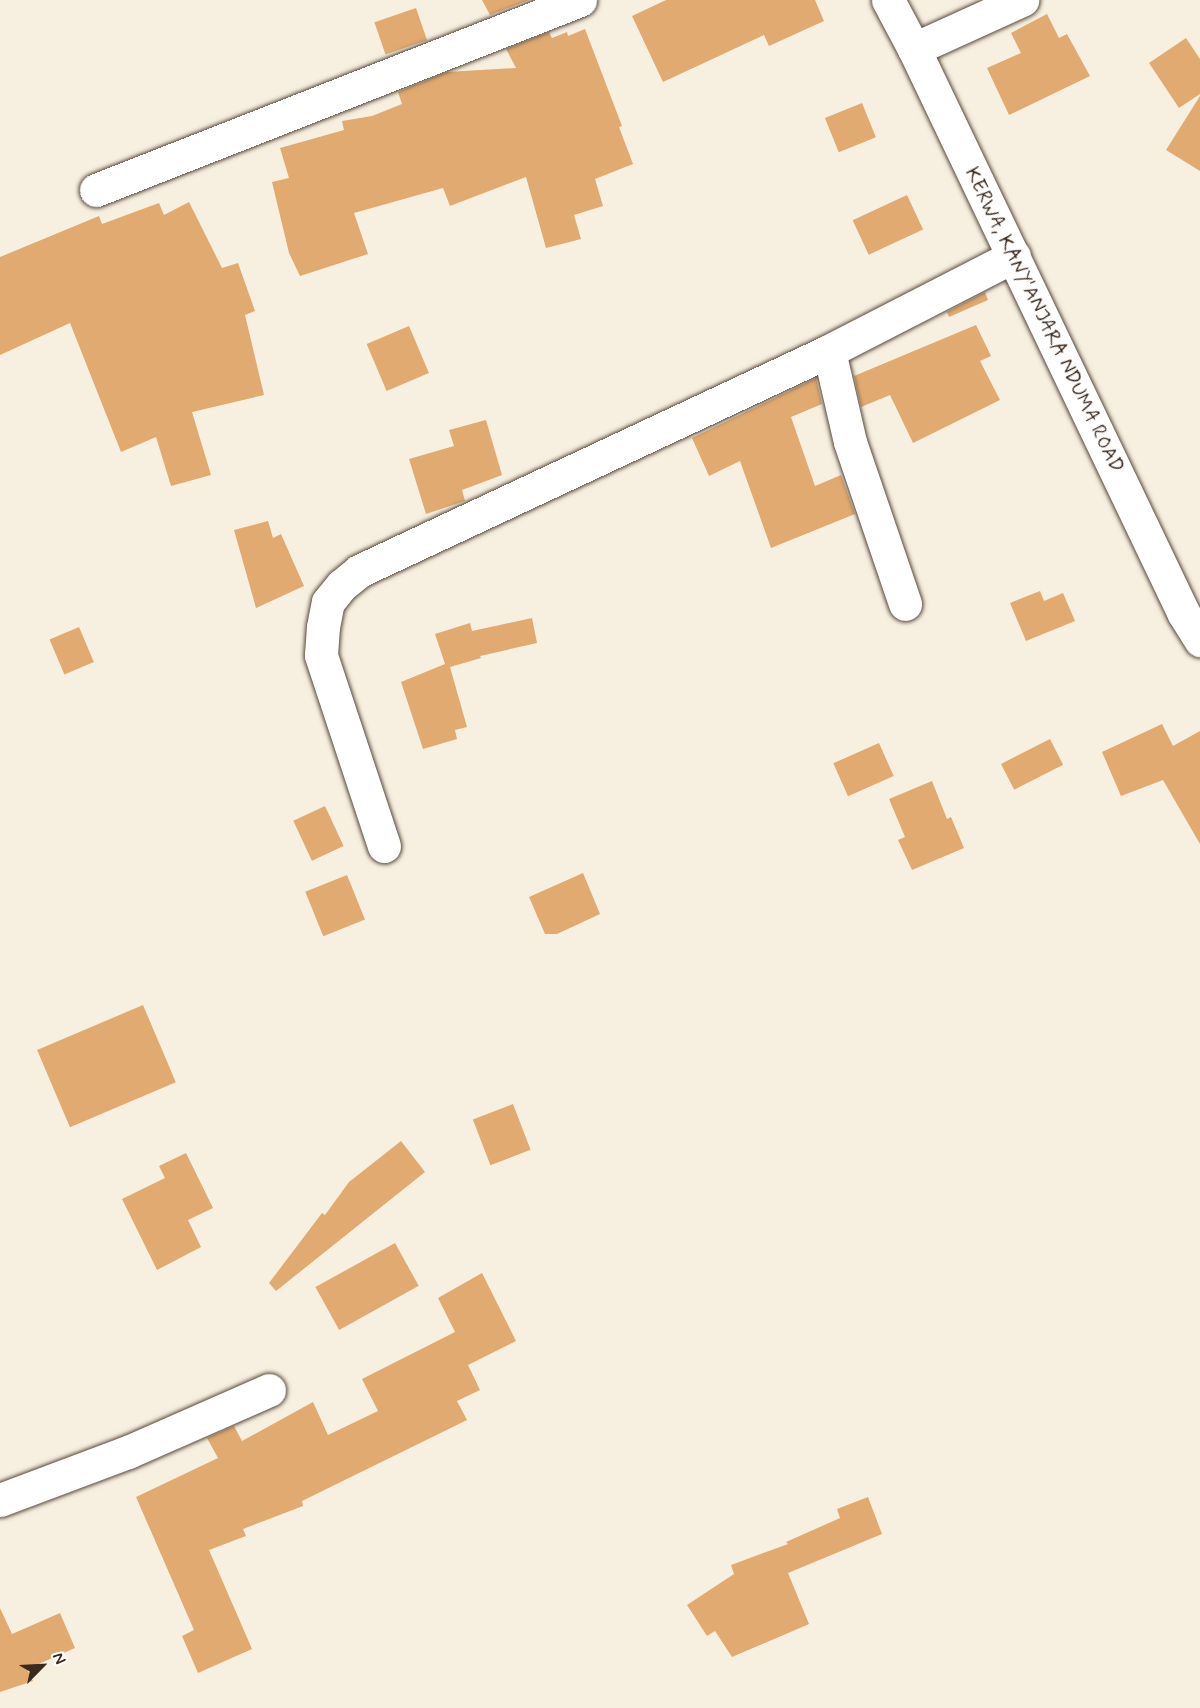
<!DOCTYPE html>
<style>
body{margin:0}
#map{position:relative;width:1200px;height:1708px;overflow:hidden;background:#f7f0e0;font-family:Mynerve,sans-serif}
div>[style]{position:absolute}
.building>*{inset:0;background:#e1aa71;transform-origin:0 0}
.roads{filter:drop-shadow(0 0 2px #57483b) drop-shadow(0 0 2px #57483b)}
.street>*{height:33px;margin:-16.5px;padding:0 16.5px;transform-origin:16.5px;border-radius:16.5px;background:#fff}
span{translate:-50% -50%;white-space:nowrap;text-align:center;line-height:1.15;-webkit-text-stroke:6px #fff;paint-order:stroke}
.street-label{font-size:20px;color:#3b2a1e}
.north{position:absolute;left:12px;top:1636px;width:60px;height:60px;-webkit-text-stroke:4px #fff;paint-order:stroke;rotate:66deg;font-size:16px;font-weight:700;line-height:24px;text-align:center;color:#3b2a1e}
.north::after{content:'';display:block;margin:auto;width:21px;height:27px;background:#3b2a1e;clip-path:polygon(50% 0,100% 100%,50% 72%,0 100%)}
</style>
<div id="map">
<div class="building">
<div style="clip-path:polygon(482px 0,529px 0,490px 15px)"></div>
<div style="clip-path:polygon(666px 0,815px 0,824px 21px,769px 46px,764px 35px,663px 82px,632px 16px)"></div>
<div style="left:416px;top:8px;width:34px;height:44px;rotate:71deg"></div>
<div style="clip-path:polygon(1047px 14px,1059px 38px,1067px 34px,1090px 76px,1009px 115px,987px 68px,1021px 53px,1011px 33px)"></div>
<div style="clip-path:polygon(585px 29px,622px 126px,619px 127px,633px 164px,595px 179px,603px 206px,574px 215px,581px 239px,546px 248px,526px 177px,450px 206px,443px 188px,354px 213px,368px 254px,300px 276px,289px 253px,272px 182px,289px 178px,280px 148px,344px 130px,342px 121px,372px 116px,402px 104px,398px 92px,447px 72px,516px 68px,506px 49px,549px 32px,552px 38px,567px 32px,568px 36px)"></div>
<div style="clip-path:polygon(1186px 38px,1200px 59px,1200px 94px,1179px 108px,1149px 63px)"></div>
<div style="clip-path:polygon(1200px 96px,1200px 171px,1166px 150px)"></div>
<div style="left:862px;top:103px;width:37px;height:40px;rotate:68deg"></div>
<div style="left:907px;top:195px;width:38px;height:60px;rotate:65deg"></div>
<div style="clip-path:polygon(189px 202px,222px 268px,238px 263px,255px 311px,245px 315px,264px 395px,192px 412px,211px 475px,171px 486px,156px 437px,121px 452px,70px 323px,0 355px,0 257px,99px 216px,102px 224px,159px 203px,164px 215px)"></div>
<div style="clip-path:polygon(985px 292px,988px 300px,949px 317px,947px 312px)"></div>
<div style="clip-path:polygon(976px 325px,991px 356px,980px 361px,1000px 400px,913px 443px,890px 395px,861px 407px,854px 376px)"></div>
<div style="left:409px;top:326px;width:51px;height:46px;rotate:67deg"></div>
<div style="clip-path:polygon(816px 378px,822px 404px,791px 417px,815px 486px,841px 475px,855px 514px,771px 548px,740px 461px,709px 476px,692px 438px)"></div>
<div style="clip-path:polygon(486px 420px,502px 475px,462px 490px,465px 501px,426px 514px,409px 459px,454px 446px,449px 430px)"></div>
<div style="clip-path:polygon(268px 521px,273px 538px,281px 534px,304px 586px,256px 608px,234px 530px)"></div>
<div style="clip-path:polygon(1040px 591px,1044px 601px,1063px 593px,1075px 621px,1026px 641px,1010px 603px)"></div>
<div style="clip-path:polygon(532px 618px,537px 643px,480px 656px,481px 658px,450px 667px,467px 727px,455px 730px,457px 739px,423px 749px,401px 682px,445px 664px,435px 634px,470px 623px,472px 631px)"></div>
<div style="left:79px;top:627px;width:38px;height:32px;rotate:67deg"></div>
<div style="clip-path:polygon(1162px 724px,1173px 746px,1200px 731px,1200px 844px,1163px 780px,1121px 796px,1102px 752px)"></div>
<div style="left:1050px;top:739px;width:29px;height:55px;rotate:63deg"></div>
<div style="left:879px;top:743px;width:36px;height:50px;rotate:66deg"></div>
<div style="clip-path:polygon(932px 781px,947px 819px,951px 817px,964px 848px,912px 870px,898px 840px,905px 837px,889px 799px)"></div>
<div style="left:325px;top:806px;width:44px;height:35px;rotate:65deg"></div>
<div style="clip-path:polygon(583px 873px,600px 914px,557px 934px,545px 934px,529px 897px)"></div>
<div style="left:347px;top:875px;width:48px;height:45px;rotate:68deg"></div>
<div style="left:143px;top:1005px;width:84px;height:115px;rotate:67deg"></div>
<div style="left:513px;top:1104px;width:49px;height:43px;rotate:69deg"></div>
<div style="clip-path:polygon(401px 1141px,425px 1172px,276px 1291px,269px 1283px,322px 1213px,325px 1215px,349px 1182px)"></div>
<div style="clip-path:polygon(186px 1153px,213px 1208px,188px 1220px,201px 1247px,157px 1270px,122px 1199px,165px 1178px,159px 1166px)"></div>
<div style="left:395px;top:1243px;width:49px;height:91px;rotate:61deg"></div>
<div style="clip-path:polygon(482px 1273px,516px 1341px,468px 1365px,480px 1390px,457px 1401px,467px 1420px,302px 1501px,303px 1506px,243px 1529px,246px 1536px,209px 1550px,252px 1649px,198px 1673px,182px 1636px,194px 1630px,136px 1497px,218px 1458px,207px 1438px,234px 1426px,242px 1441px,313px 1402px,328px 1435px,378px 1411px,362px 1379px,455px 1332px,438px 1298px)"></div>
<div style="clip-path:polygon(868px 1497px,882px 1534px,788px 1573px,809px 1624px,732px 1657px,715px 1631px,707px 1636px,687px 1605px,734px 1574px,731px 1565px,788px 1544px,786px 1542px,840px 1518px,837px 1509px)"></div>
<div style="clip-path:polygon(0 1608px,12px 1634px,60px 1613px,75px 1648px,27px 1669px,33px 1681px,0 1692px)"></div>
</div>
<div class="roads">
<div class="street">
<div style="left:888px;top:0;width:55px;rotate:62deg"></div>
<div style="left:914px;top:49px;width:626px;rotate:64.46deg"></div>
<div style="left:1184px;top:614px;width:31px;rotate:58deg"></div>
<div style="left:914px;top:49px;width:119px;rotate:-24.4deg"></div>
<div style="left:96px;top:190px;width:520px;rotate:-21.43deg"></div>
<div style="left:829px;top:351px;width:93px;rotate:77deg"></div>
<div style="left:850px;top:442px;width:171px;rotate:71.2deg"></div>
<div style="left:384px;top:846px;width:201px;rotate:-108.3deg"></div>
<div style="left:321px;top:655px;width:28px;rotate:-86deg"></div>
<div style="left:323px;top:627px;width:25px;rotate:-79deg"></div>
<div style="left:328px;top:602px;width:22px;rotate:-51deg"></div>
<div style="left:342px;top:585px;width:22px;rotate:-39deg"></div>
<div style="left:359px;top:571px;width:519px;rotate:-25.08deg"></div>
<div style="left:829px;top:351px;width:208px;rotate:-27.2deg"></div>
<div style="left:0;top:1500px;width:137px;rotate:-20.6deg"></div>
<div style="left:128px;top:1452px;width:154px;rotate:-23.7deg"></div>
</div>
</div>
<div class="street-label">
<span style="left:1044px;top:320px;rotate:64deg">KERWA, KANY'ANJARA NDUMA ROAD</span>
</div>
<div class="north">N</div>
</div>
